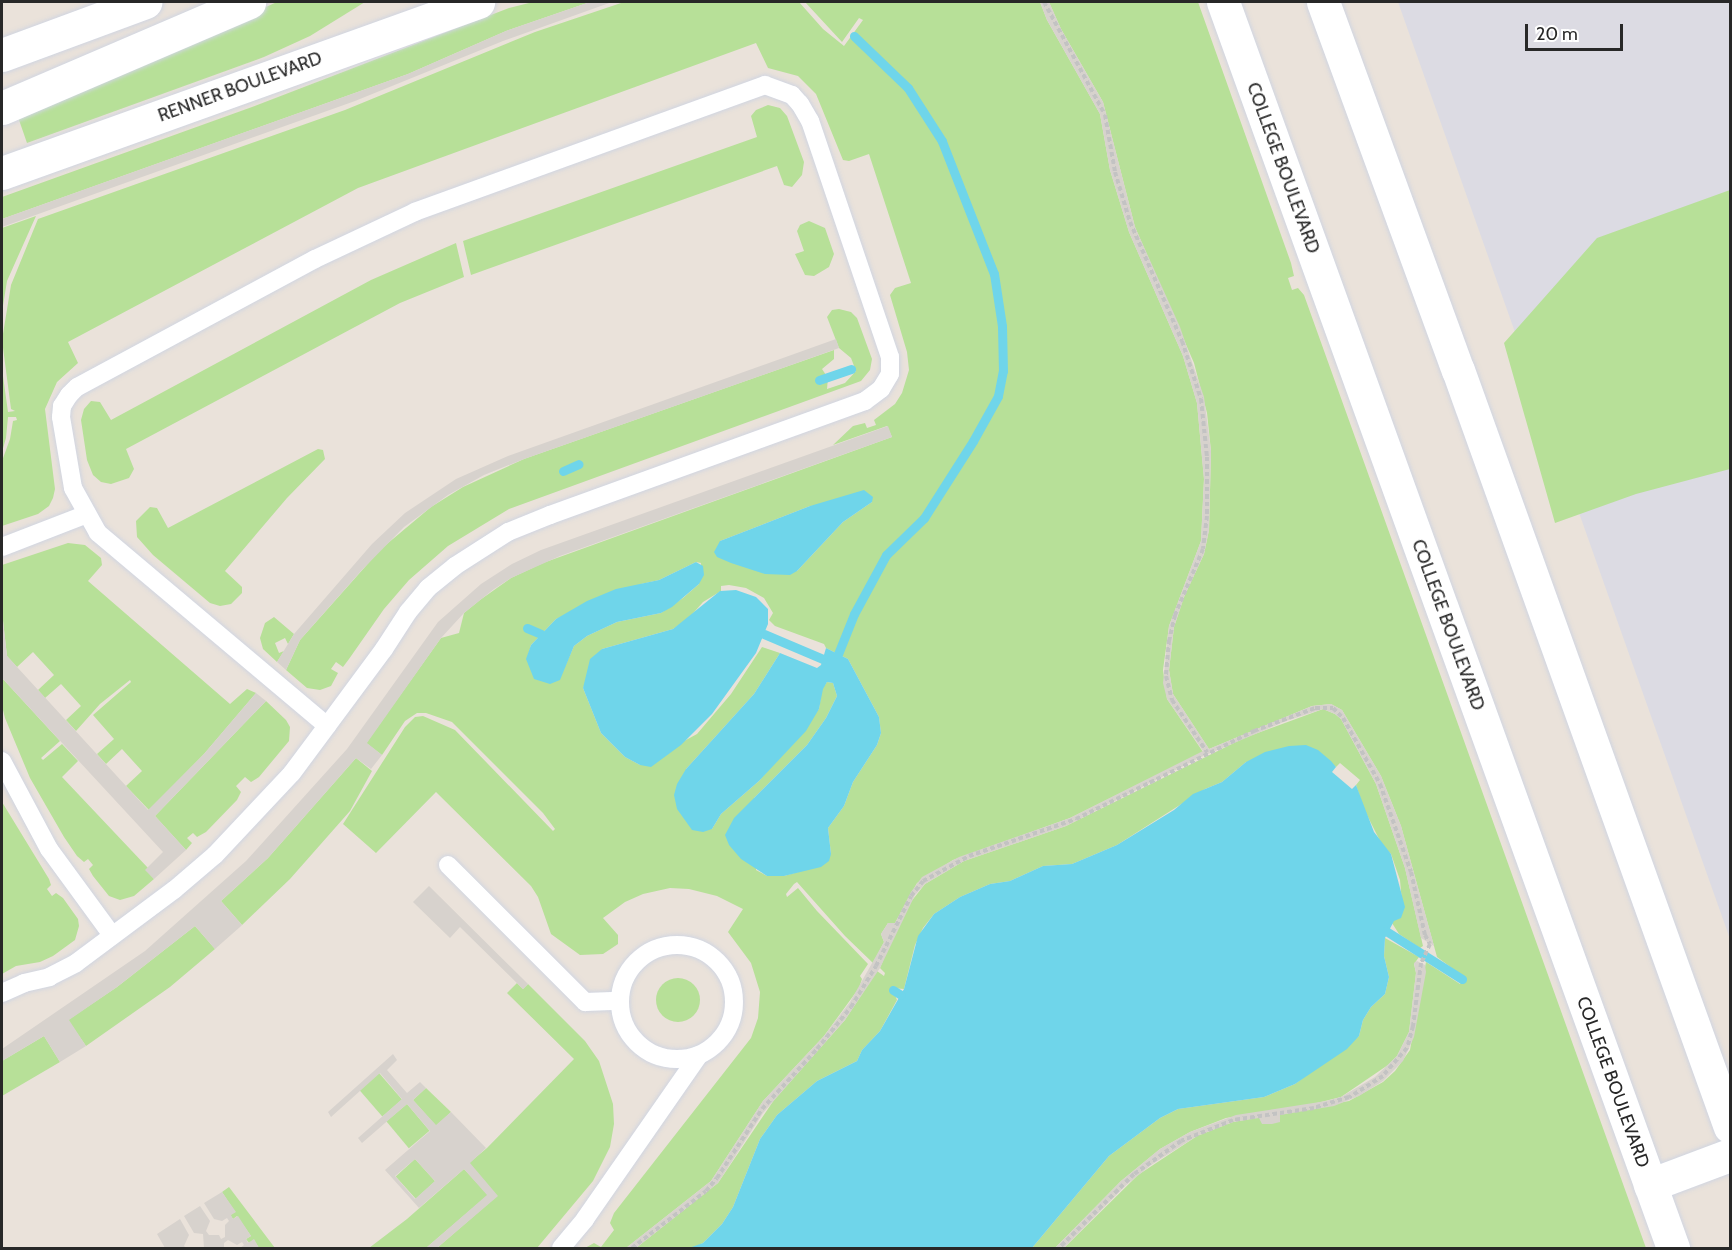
<!DOCTYPE html>
<style>
body{margin:0}
#map{position:relative;width:1732px;height:1250px;overflow:hidden;background:#eae2da;font-family:Cabin,sans-serif}
div>[style]{position:absolute}
.industrial>*{inset:0;background:#dcdbe3}
.green>*{inset:0;background:#b7e098;transform-origin:0 0}
.round{border-radius:50%}
.plaza>*{inset:0;background:#d7d2cd}
.water>*{inset:0;background:#6fd5ea}
.stream>*{height:9px;margin:-4.5px;padding:0 4.5px;transform-origin:4.5px;border-radius:4.5px;background:#6fd5ea}
.path>*{height:4px;margin-top:-2px;transform-origin:0;background:repeating-linear-gradient(90deg,#c3c3c3 0 4.5px,transparent 0 7.5px)}
.roads{filter:drop-shadow(0 0 2px #d0d5e1) drop-shadow(0 0 2px #d0d5e1)}
.service>*{height:18px;margin:-9px;padding:0 9px;transform-origin:9px;border-radius:9px;background:#fff}
.service>.ring{margin:-9px;padding:0;box-sizing:content-box;background:none;border:18px solid #fff;border-radius:50%}
.minor>*{height:33px;margin:-16.5px;padding:0 16.5px;transform-origin:16.5px;border-radius:16.5px;background:#fff}
.secondary>*{height:33px;margin:-16.5px;padding:0 16.5px;transform-origin:16.5px;border-radius:16.5px;background:#fff}
span{translate:-50% -50%;white-space:nowrap;text-align:center;line-height:1.15;-webkit-text-stroke:6px #fff;paint-order:stroke}
.street-label{font-size:18px;color:#282828}
.frame{position:absolute;inset:0;border:3px solid #282828;pointer-events:none}
.scale{position:absolute;left:1525px;top:24px;width:98px;height:27px;box-sizing:border-box;border:3px solid #282828;border-top:0;padding-left:8px;font-size:18px;line-height:21px;white-space:nowrap;color:#282828;-webkit-text-stroke:4px #fff;paint-order:stroke}
</style>
<div id="map">
<div class="industrial">
<div style="clip-path:polygon(1398px 2px,1730px 2px,1730px 939px)"></div>
</div>
<div class="green">
<div style="clip-path:polygon(277px 2px,365px 2px,310px 36px,264px 57px,27px 143px,18px 117px)"></div>
<div style="clip-path:polygon(533px 2px,590px 2px,506px 31px,408px 74px,2px 219px,2px 197px,252px 107px,509px 8px)"></div>
<div style="clip-path:polygon(evenodd,624px 2px,799px 2px,823px 29px,844px 46px,863px 20px,859px 18px,842px 42px,805px 2px,1040px 2px,1047px 20px,1100px 114px,1110px 170px,1129px 232px,1183px 356px,1197px 403px,1204px 479px,1201px 541px,1169px 626px,1163px 670px,1167px 699px,1203px 752px,1070px 818px,953px 860px,917px 883px,895px 923px,888px 923px,881px 934px,884px 942px,873px 963px,845px 936px,797px 882px,794px 884px,786px 894px,787px 897px,798px 888px,817px 911px,868px 964px,860px 976px,862px 979px,859px 988px,824px 1036px,763px 1101px,711px 1181px,626px 1248px,585px 1248px,594px 1243px,601px 1247px,614px 1230px,610px 1223px,614px 1213px,751px 1038px,758px 1018px,760px 992px,751px 963px,728px 932px,743px 909px,717px 896px,689px 889px,670px 888px,643px 894px,625px 902px,603px 918px,618px 935px,618px 944px,603px 954px,580px 955px,551px 934px,538px 897px,531px 886px,436px 792px,376px 853px,343px 824px,405px 727px,415px 717px,423px 716px,455px 730px,553px 831px,555px 829px,543px 813px,452px 722px,426px 713px,417px 713px,405px 721px,382px 755px,366px 743px,441px 638px,459px 633px,464px 613px,480px 600px,511px 578px,543px 563px,892px 437px,887px 426px,833px 445px,853px 426px,865px 423px,867px 428px,876px 425px,874px 420px,895px 404px,902px 393px,909px 370px,907px 352px,890px 295px,895px 288px,911px 283px,869px 154px,849px 161px,843px 160px,816px 94px,798px 76px,768px 68px,756px 43px,358px 188px,68px 342px,78px 363px,57px 382px,45px 409px,55px 489px,53px 498px,49px 506px,38px 514px,2px 526px,2px 461px,10px 439px,13px 421px,17px 420px,16px 417px,8px 417px,6px 438px,2px 452px,2px 369px,8px 412px,15px 411px,11px 409px,2px 340px,11px 285px,38px 219px,345px 110px,535px 32px,624px 2px,872px 502px,843px 522px,797px 571px,720px 541px,810px 506px,872px 502px,624px 2px,696px 562px,701px 563px,699px 584px,683px 598px,661px 613px,617px 622px,587px 636px,574px 646px,559px 680px,527px 659px,531px 645px,556px 619px,641px 584px,659px 580px,696px 562px,624px 2px,729px 585px,746px 588px,764px 598px,773px 613px,769px 620px,775px 626px,824px 644px,826px 648px,848px 659px,879px 717px,881px 733px,877px 745px,853px 782px,844px 806px,828px 828px,831px 854px,798px 872px,784px 876px,767px 876px,756px 870px,754px 798px,807px 745px,826px 718px,837px 696px,833px 683px,827px 682px,822px 689px,819px 709px,759px 781px,721px 814px,712px 829px,686px 769px,754px 694px,780px 653px,762px 647px,731px 694px,697px 734px,640px 765px,625px 757px,601px 733px,583px 688px,602px 649px,673px 629px,689px 618px,703px 602px,721px 591px,721px 586px,729px 585px)"></div>
<div style="clip-path:polygon(1049px 2px,1198px 2px,1291px 263px,1294px 276px,1288px 278px,1292px 290px,1298px 288px,1304px 295px,1646px 1248px,1064px 1248px,1138px 1175px,1197px 1136px,1233px 1122px,1349px 1101px,1383px 1082px,1395px 1071px,1410px 1050px,1426px 962px,1460px 984px,1464px 977px,1437px 957px,1401px 826px,1381px 776px,1342px 710px,1331px 704px,1312px 706px,1209px 749px,1173px 694px,1169px 670px,1174px 627px,1184px 597px,1204px 554px,1209px 530px,1211px 451px,1207px 413px,1194px 363px,1135px 227px,1103px 102px,1061px 29px)"></div>
<div style="clip-path:polygon(768px 105px,780px 108px,787px 116px,804px 162px,802px 175px,792px 187px,784px 185px,777px 166px,471px 275px,463px 241px,757px 137px,751px 116px,756px 110px)"></div>
<div style="clip-path:polygon(1730px 190px,1730px 469px,1636px 494px,1555px 523px,1504px 343px,1597px 238px)"></div>
<div style="clip-path:polygon(36px 216px,7px 281px,2px 312px,2px 228px)"></div>
<div style="clip-path:polygon(809px 221px,825px 228px,834px 254px,829px 267px,814px 276px,805px 275px,795px 254px,804px 251px,797px 231px,800px 225px)"></div>
<div style="clip-path:polygon(456px 243px,464px 277px,400px 303px,126px 449px,134px 469px,129px 478px,111px 484px,101px 482px,93px 475px,87px 460px,81px 420px,84px 409px,91px 401px,100px 402px,111px 420px,371px 280px)"></div>
<div style="clip-path:polygon(839px 309px,851px 312px,857px 318px,872px 359px,870px 370px,861px 381px,509px 509px,448px 546px,409px 580px,384px 609px,349px 659px,343px 667px,336px 662px,331px 669px,338px 673px,331px 686px,320px 690px,307px 688px,286px 670px,300px 640px,381px 549px,431px 507px,463px 487px,524px 459px,834px 350px,834px 359px,822px 369px,828px 378px,827px 389px,845px 383px,856px 371px,851px 358px,839px 348px,827px 317px,832px 310px)"></div>
<div style="clip-path:polygon(318px 449px,323px 450px,325px 459px,287px 498px,225px 571px,242px 587px,242px 593px,231px 604px,220px 606px,210px 603px,153px 555px,137px 537px,136px 521px,150px 507px,157px 508px,168px 528px)"></div>
<div style="clip-path:polygon(68px 543px,85px 545px,101px 558px,102px 565px,88px 581px,230px 704px,247px 689px,256px 693px,204px 754px,149px 810px,126px 786px,142px 771px,122px 749px,106px 764px,97px 754px,114px 739px,93px 715px,131px 682px,130px 680px,100px 704px,76px 731px,66px 720px,81px 706px,61px 684px,45px 698px,38px 690px,54px 675px,33px 652px,17px 667px,7px 656px,2px 612px,2px 565px)"></div>
<div style="clip-path:polygon(274px 617px,294px 634px,288px 644px,285px 638px,275px 643px,279px 653px,284px 651px,277px 662px,263px 649px,260px 638px,265px 623px)"></div>
<div style="clip-path:polygon(2px 678px,60px 741px,41px 758px,43px 760px,62px 744px,78px 761px,62px 777px,148px 868px,146px 870px,154px 879px,134px 896px,120px 900px,109px 896px,93px 876px,89px 869px,93px 865px,88px 859px,84px 862px,77px 856px,64px 837px,30px 778px,5px 718px,2px 706px)"></div>
<div style="clip-path:polygon(266px 701px,286px 720px,290px 727px,289px 741px,259px 777px,251px 782px,245px 777px,236px 786px,241px 792px,237px 800px,206px 832px,197px 837px,193px 833px,187px 838px,192px 843px,186px 850px,155px 816px)"></div>
<div style="clip-path:polygon(1323px 709px,1335px 714px,1341px 719px,1376px 784px,1405px 868px,1423px 946px,1420px 948px,1399px 934px,1392px 923px,1402px 902px,1400px 880px,1391px 854px,1381px 843px,1364px 809px,1356px 785px,1360px 780px,1340px 763px,1336px 767px,1320px 754px,1246px 762px,1222px 782px,1205px 789px,1117px 845px,1072px 864px,1043px 866px,1010px 881px,990px 884px,960px 897px,934px 914px,923px 928px,915px 945px,904px 989px,892px 988px,897px 1000px,880px 1031px,862px 1050px,857px 1061px,817px 1081px,777px 1115px,760px 1139px,733px 1207px,722px 1224px,703px 1243px,692px 1248px,636px 1248px,718px 1183px,774px 1100px,845px 1020px,877px 971px,884px 976px,885px 973px,880px 968px,887px 951px,910px 903px,925px 884px,964px 861px,1066px 826px,1244px 738px)"></div>
<div style="clip-path:polygon(356px 758px,372px 771px,350px 811px,290px 879px,242px 925px,221px 901px,268px 858px)"></div>
<div style="clip-path:polygon(2px 802px,49px 879px,51px 885px,47px 889px,52px 896px,56px 893px,63px 898px,78px 919px,79px 926px,75px 940px,53px 956px,40px 962px,16px 966px,2px 974px)"></div>
<div style="clip-path:polygon(195px 926px,215px 949px,170px 987px,86px 1046px,68px 1020px,117px 987px)"></div>
<div style="clip-path:polygon(1385px 938px,1419px 957px,1414px 964px,1416px 973px,1409px 1032px,1397px 1056px,1388px 1065px,1341px 1097px,1309px 1105px,1226px 1118px,1190px 1132px,1160px 1149px,1121px 1181px,1055px 1248px,1032px 1248px,1109px 1156px,1160px 1118px,1178px 1109px,1264px 1097px,1295px 1084px,1359px 1036px,1363px 1020px,1371px 1007px,1385px 994px,1389px 977px,1384px 956px)"></div>
<div class="round" style="left:656px;top:978px;width:44px;height:44px"></div>
<div style="clip-path:polygon(517px 983px,523px 989px,528px 984px,585px 1041px,599px 1061px,613px 1104px,614px 1124px,610px 1147px,593px 1181px,537px 1248px,437px 1248px,497px 1196px,469px 1163px,487px 1148px,574px 1059px,507px 993px)"></div>
<div style="clip-path:polygon(44px 1036px,60px 1062px,2px 1096px,2px 1061px)"></div>
<div style="left:379px;top:1073px;width:35px;height:26px;rotate:49deg"></div>
<div style="clip-path:polygon(426px 1088px,451px 1112px,436px 1126px,413px 1100px)"></div>
<div style="left:407px;top:1104px;width:35px;height:27px;rotate:50deg"></div>
<div style="left:415px;top:1159px;width:30px;height:26px;rotate:48deg"></div>
<div style="clip-path:polygon(464px 1169px,488px 1195px,426px 1248px,369px 1248px,407px 1219px)"></div>
<div style="clip-path:polygon(229px 1187px,275px 1248px,259px 1248px,254px 1240px,249px 1243px,246px 1239px,251px 1236px,237px 1216px,233px 1219px,230px 1215px,235px 1212px,222px 1192px)"></div>
</div>
<div class="plaza">
<div style="clip-path:polygon(590px 2px,612px 2px,503px 41px,355px 101px,2px 227px,2px 219px,408px 74px,506px 31px)"></div>
<div style="clip-path:polygon(1040px 2px,1049px 2px,1061px 29px,1103px 102px,1135px 227px,1180px 327px,1204px 397px,1211px 451px,1209px 530px,1204px 554px,1184px 597px,1174px 627px,1169px 670px,1173px 694px,1209px 749px,1312px 706px,1331px 704px,1342px 710px,1381px 776px,1401px 826px,1434px 946px,1421px 938px,1405px 868px,1376px 784px,1341px 719px,1335px 714px,1323px 709px,1286px 721px,1201px 757px,1066px 826px,964px 861px,925px 884px,915px 895px,880px 968px,845px 1020px,763px 1113px,718px 1183px,636px 1248px,626px 1248px,711px 1181px,763px 1101px,824px 1036px,850px 1002px,884px 942px,881px 934px,888px 923px,895px 923px,911px 892px,922px 877px,959px 857px,1070px 818px,1203px 751px,1167px 699px,1163px 683px,1169px 626px,1201px 541px,1204px 479px,1197px 403px,1183px 356px,1129px 232px,1110px 170px,1100px 114px,1047px 20px)"></div>
<div style="clip-path:polygon(836px 339px,839px 348px,524px 459px,484px 475px,448px 495px,404px 527px,361px 571px,300px 640px,286px 670px,277px 662px,294px 634px,372px 544px,405px 513px,456px 479px,508px 456px)"></div>
<div style="clip-path:polygon(888px 426px,892px 437px,560px 556px,511px 578px,494px 589px,464px 613px,441px 638px,367px 743px,382px 755px,371px 769px,356px 758px,268px 858px,221px 901px,242px 925px,240px 927px,215px 949px,195px 926px,117px 987px,69px 1020px,86px 1046px,60px 1062px,44px 1036px,2px 1061px,2px 1049px,145px 951px,246px 861px,347px 749px,438px 622px,481px 584px,512px 564px,541px 550px)"></div>
<div style="clip-path:polygon(2px 612px,7px 656px,148px 810px,204px 754px,256px 693px,266px 701px,155px 816px,186px 850px,154px 879px,145px 870px,163px 852px,2px 678px)"></div>
<div style="clip-path:polygon(429px 886px,523px 979px,528px 984px,523px 989px,460px 927px,450px 938px,413px 902px)"></div>
<div style="clip-path:polygon(1417px 961px,1425px 965px,1426px 972px,1414px 1037px,1403px 1061px,1383px 1081px,1359px 1096px,1334px 1106px,1280px 1115px,1280px 1122px,1272px 1124px,1262px 1124px,1259px 1118px,1233px 1122px,1197px 1136px,1151px 1165px,1125px 1186px,1064px 1248px,1055px 1248px,1121px 1181px,1160px 1149px,1190px 1132px,1236px 1115px,1326px 1101px,1341px 1097px,1375px 1077px,1397px 1056px,1409px 1032px,1416px 973px,1414px 963px)"></div>
<div style="clip-path:polygon(evenodd,393px 1054px,397px 1060px,387px 1070px,407px 1093px,420px 1082px,426px 1088px,413px 1100px,436px 1125px,451px 1112px,486px 1148px,470px 1163px,498px 1196px,437px 1248px,426px 1248px,487px 1195px,464px 1169px,419px 1208px,385px 1170px,430px 1131px,407px 1104px,362px 1143px,358px 1138px,402px 1099px,380px 1073px,331px 1117px,328px 1112px,393px 1054px,415px 1159px,435px 1181px,415px 1199px,395px 1176px,415px 1159px)"></div>
<div style="clip-path:polygon(222px 1192px,236px 1212px,231px 1215px,233px 1219px,238px 1216px,251px 1236px,246px 1239px,248px 1243px,254px 1239px,259px 1248px,240px 1248px,244px 1245px,242px 1242px,237px 1245px,228px 1240px,224px 1243px,224px 1248px,204px 1248px,203px 1234px,194px 1233px,184px 1216px,200px 1206px,210px 1221px,206px 1231px,209px 1235px,219px 1235px,221px 1239px,225px 1237px,225px 1225px,229px 1221px,227px 1218px,222px 1221px,214px 1219px,204px 1203px)"></div>
<div style="clip-path:polygon(180px 1219px,189px 1235px,184px 1246px,186px 1248px,165px 1248px,157px 1234px)"></div>
</div>
<div class="water">
<div style="clip-path:polygon(864px 490px,873px 497px,872px 502px,843px 522px,797px 571px,790px 575px,765px 574px,731px 563px,717px 557px,714px 552px,720px 541px,810px 506px)"></div>
<div style="clip-path:polygon(696px 562px,703px 566px,704px 575px,699px 584px,672px 607px,661px 613px,617px 622px,587px 636px,574px 646px,560px 680px,550px 684px,534px 679px,526px 659px,531px 645px,556px 619px,587px 601px,616px 589px,659px 580px)"></div>
<div style="clip-path:polygon(736px 590px,756px 597px,768px 609px,768px 624px,756px 653px,712px 714px,681px 745px,651px 767px,640px 765px,625px 757px,601px 733px,583px 688px,590px 659px,602px 649px,673px 629px,720px 591px)"></div>
<div style="clip-path:polygon(826px 648px,848px 659px,879px 717px,881px 733px,877px 745px,853px 782px,844px 806px,828px 828px,831px 854px,829px 861px,821px 867px,784px 876px,767px 876px,741px 859px,729px 845px,725px 835px,734px 818px,807px 745px,826px 718px,837px 696px,833px 683px,827px 682px,823px 689px,819px 709px,806px 731px,759px 781px,721px 814px,712px 829px,703px 832px,692px 830px,677px 809px,674px 795px,677px 784px,686px 769px,754px 694px,780px 653px,817px 668px,821px 665px)"></div>
<div style="clip-path:polygon(1306px 745px,1318px 750px,1331px 761px,1336px 767px,1332px 772px,1352px 789px,1356px 785px,1374px 832px,1391px 854px,1405px 907px,1401px 918px,1394px 921px,1385px 938px,1384px 956px,1389px 977px,1385px 994px,1371px 1007px,1363px 1020px,1359px 1036px,1347px 1049px,1295px 1084px,1264px 1097px,1178px 1109px,1160px 1118px,1109px 1156px,1032px 1248px,689px 1248px,703px 1243px,722px 1224px,733px 1207px,760px 1139px,777px 1115px,817px 1081px,857px 1061px,862px 1050px,880px 1031px,904px 989px,918px 936px,934px 914px,960px 897px,990px 884px,1010px 881px,1043px 866px,1072px 864px,1117px 845px,1174px 810px,1193px 794px,1222px 782px,1246px 762px,1265px 752px,1289px 746px)"></div>
</div>
<div class="stream">
<div style="left:819px;top:380px;width:34px;rotate:-19deg"></div>
<div style="left:563px;top:471px;width:17px;rotate:-24deg"></div>
<div style="left:527px;top:628px;width:15px;rotate:23deg"></div>
<div style="left:764px;top:634px;width:64px;rotate:23deg"></div>
<div style="left:838px;top:654px;width:43px;rotate:-68.2deg"></div>
<div style="left:854px;top:614px;width:67px;rotate:-61.5deg"></div>
<div style="left:886px;top:555px;width:53px;rotate:-44.2deg"></div>
<div style="left:924px;top:518px;width:91px;rotate:-57.5deg"></div>
<div style="left:973px;top:441px;width:51px;rotate:-60.9deg"></div>
<div style="left:998px;top:396px;width:25px;rotate:-79deg"></div>
<div style="left:1003px;top:371px;width:45px;rotate:-91.3deg"></div>
<div style="left:1002px;top:326px;width:53px;rotate:-98.7deg"></div>
<div style="left:994px;top:274px;width:143px;rotate:-111.4deg"></div>
<div style="left:942px;top:141px;width:63px;rotate:-122.7deg"></div>
<div style="left:908px;top:88px;width:75px;rotate:-136.1deg"></div>
<div style="left:1386px;top:931px;width:90px;rotate:32.3deg"></div>
<div style="left:893px;top:990px;width:9px;rotate:32deg"></div>
</div>
<div class="path">
<div style="left:1044px;top:2px;width:128px;rotate:61.6deg"></div>
<div style="left:1105px;top:115px;width:58px;rotate:80deg"></div>
<div style="left:1115px;top:172px;width:52px;rotate:73.3deg"></div>
<div style="left:1130px;top:222px;width:130px;rotate:66.4deg"></div>
<div style="left:1182px;top:341px;width:61px;rotate:71.9deg"></div>
<div style="left:1201px;top:399px;width:58px;rotate:84.1deg"></div>
<div style="left:1207px;top:457px;width:59px;rotate:90deg"></div>
<div style="left:1207px;top:516px;width:33px;rotate:97deg"></div>
<div style="left:1203px;top:549px;width:72px;rotate:113deg"></div>
<div style="left:1175px;top:615px;width:26px;rotate:103deg"></div>
<div style="left:1169px;top:640px;width:36px;rotate:95deg"></div>
<div style="left:1166px;top:676px;width:25px;rotate:76deg"></div>
<div style="left:1172px;top:700px;width:63px;rotate:56.1deg"></div>
<div style="left:632px;top:1248px;width:93px;rotate:-37.6deg"></div>
<div style="left:706px;top:1191px;width:17px;rotate:-50deg"></div>
<div style="left:717px;top:1178px;width:82px;rotate:-56.9deg"></div>
<div style="left:762px;top:1109px;width:81px;rotate:-47.5deg"></div>
<div style="left:817px;top:1049px;width:54px;rotate:-51deg"></div>
<div style="left:851px;top:1007px;width:48px;rotate:-58.6deg"></div>
<div style="left:876px;top:966px;width:78px;rotate:-63.4deg"></div>
<div style="left:911px;top:896px;width:19px;rotate:-51deg"></div>
<div style="left:923px;top:881px;width:52px;rotate:-28.5deg"></div>
<div style="left:969px;top:856px;width:113px;rotate:-19.1deg"></div>
<div style="left:1076px;top:819px;width:199px;rotate:-26.3deg"></div>
<div style="left:1254px;top:731px;width:65px;rotate:-20.7deg"></div>
<div style="left:1315px;top:708px;width:18px"></div>
<div style="left:1333px;top:708px;width:14px;rotate:45deg"></div>
<div style="left:1343px;top:718px;width:76px;rotate:60.7deg"></div>
<div style="left:1380px;top:784px;width:93px;rotate:70.6deg"></div>
<div style="left:1411px;top:872px;width:65px;rotate:77.5deg"></div>
<div style="left:1425px;top:935px;width:10px;rotate:61deg"></div>
<div style="left:1430px;top:944px;width:21px;rotate:115deg"></div>
<div style="left:1421px;top:963px;width:64px;rotate:97.2deg"></div>
<div style="left:1413px;top:1026px;width:23px;rotate:105deg"></div>
<div style="left:1407px;top:1048px;width:37px;rotate:131deg"></div>
<div style="left:1383px;top:1076px;width:40px;rotate:148deg"></div>
<div style="left:1349px;top:1097px;width:37px;rotate:163deg"></div>
<div style="left:1314px;top:1108px;width:82px;rotate:171.6deg"></div>
<div style="left:1233px;top:1120px;width:56px;rotate:158deg"></div>
<div style="left:1181px;top:1141px;width:57px;rotate:144.9deg"></div>
<div style="left:1134px;top:1174px;width:105px;rotate:135.4deg"></div>
</div>
<div class="roads">
<div class="service">
<div style="left:2px;top:547px;width:91px;rotate:-21.2deg"></div>
<div style="left:2px;top:761px;width:100px;rotate:61.9deg"></div>
<div style="left:49px;top:849px;width:107px;rotate:53.8deg"></div>
<div style="left:448px;top:865px;width:194px;rotate:45deg"></div>
<div style="left:585px;top:1002px;width:34px;rotate:-2deg"></div>
<div class="ring" style="left:620px;top:945px;width:96px;height:96px"></div>
<div style="left:2px;top:993px;width:24px;rotate:-24deg"></div>
<div style="left:24px;top:983px;width:26px;rotate:-13deg"></div>
<div style="left:49px;top:977px;width:30px;rotate:-27deg"></div>
<div style="left:76px;top:963px;width:122px;rotate:-36.7deg"></div>
<div style="left:174px;top:890px;width:54px;rotate:-40.5deg"></div>
<div style="left:215px;top:855px;width:112px;rotate:-46.8deg"></div>
<div style="left:292px;top:773px;width:59px;rotate:-53.3deg"></div>
<div style="left:327px;top:726px;width:96px;rotate:-53.5deg"></div>
<div style="left:384px;top:649px;width:44px;rotate:-57deg"></div>
<div style="left:408px;top:612px;width:31px;rotate:-50deg"></div>
<div style="left:428px;top:588px;width:35px;rotate:-39deg"></div>
<div style="left:455px;top:566px;width:63px;rotate:-32.7deg"></div>
<div style="left:508px;top:532px;width:45px;rotate:-22deg"></div>
<div style="left:550px;top:515px;width:335px;rotate:-19.9deg"></div>
<div style="left:865px;top:401px;width:20px;rotate:-37deg"></div>
<div style="left:881px;top:389px;width:17px;rotate:-59deg"></div>
<div style="left:890px;top:374px;width:17px;rotate:-90deg"></div>
<div style="left:890px;top:357px;width:249px;rotate:-108.7deg"></div>
<div style="left:810px;top:121px;width:20px;rotate:-120deg"></div>
<div style="left:800px;top:104px;width:12px;rotate:-132deg"></div>
<div style="left:792px;top:95px;width:29px;rotate:-160deg"></div>
<div style="left:765px;top:85px;width:372px;rotate:160.1deg"></div>
<div style="left:415px;top:212px;width:110px;rotate:154.8deg"></div>
<div style="left:315px;top:259px;width:270px;rotate:151.7deg"></div>
<div style="left:77px;top:387px;width:11px;rotate:135deg"></div>
<div style="left:69px;top:395px;width:13px;rotate:122deg"></div>
<div style="left:62px;top:406px;width:11px;rotate:95deg"></div>
<div style="left:61px;top:417px;width:72px;rotate:80.4deg"></div>
<div style="left:73px;top:488px;width:51px;rotate:60.9deg"></div>
<div style="left:98px;top:533px;width:299px;rotate:40.1deg"></div>
<div style="left:561px;top:1248px;width:38px;rotate:-50deg"></div>
<div style="left:585px;top:1219px;width:200px;rotate:-55.2deg"></div>
</div>
<div class="minor">
<div style="left:1650px;top:1185px;width:85px;rotate:-20.6deg"></div>
</div>
<div class="secondary">
<div style="left:1223px;top:2px;width:1325px;rotate:70.14deg"></div>
<div style="left:1323px;top:2px;width:392px;rotate:69.9deg"></div>
<div style="left:1458px;top:370px;width:804px;rotate:70.24deg"></div>
<div style="left:2px;top:55px;width:153px;rotate:-20.3deg"></div>
<div style="left:2px;top:108px;width:269px;rotate:-23.2deg"></div>
<div style="left:2px;top:173px;width:506px;rotate:-19.76deg"></div>
</div>
</div>
<div class="street-label">
<span style="left:240px;top:87px;rotate:-20deg">RENNER BOULEVARD</span>
<span style="left:1283px;top:168px;rotate:70deg">COLLEGE BOULEVARD</span>
<span style="left:1448px;top:625px;rotate:70deg">COLLEGE BOULEVARD</span>
<span style="left:1613px;top:1082px;rotate:70deg">COLLEGE BOULEVARD</span>
</div>
<div class="frame"></div>
<div class="scale">20 m</div>
</div>
